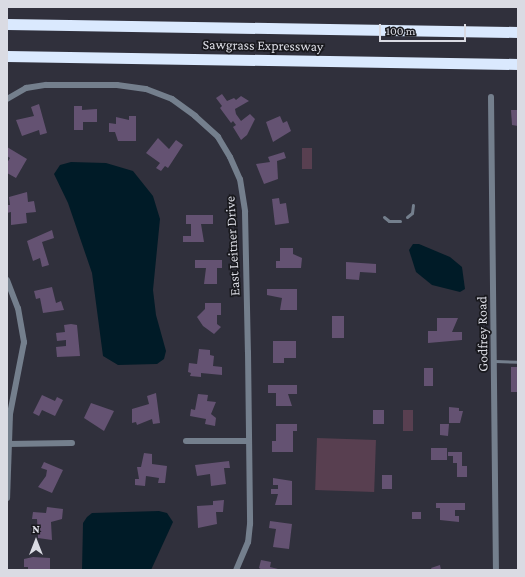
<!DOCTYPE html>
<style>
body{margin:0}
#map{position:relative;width:525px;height:577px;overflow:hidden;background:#30303c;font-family:"Crimson Pro",serif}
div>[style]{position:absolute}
.green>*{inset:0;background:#583f50;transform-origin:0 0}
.water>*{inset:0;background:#001b27}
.building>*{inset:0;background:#645272;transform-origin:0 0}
.service>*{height:3px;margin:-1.5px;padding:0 1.5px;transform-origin:1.5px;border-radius:1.5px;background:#747f8d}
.minor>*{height:6px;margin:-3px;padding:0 3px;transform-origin:3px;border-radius:3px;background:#747f8d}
.motorway>*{height:11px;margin:-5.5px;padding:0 5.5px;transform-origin:5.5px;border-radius:5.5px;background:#dae9fe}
span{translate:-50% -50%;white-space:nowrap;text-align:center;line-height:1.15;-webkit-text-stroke:3.5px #19191e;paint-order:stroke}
.street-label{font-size:14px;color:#dadbe3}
.frame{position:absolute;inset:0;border:8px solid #dadbe3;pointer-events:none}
.north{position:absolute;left:16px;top:521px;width:40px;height:40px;-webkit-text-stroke:3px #19191e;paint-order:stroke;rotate:0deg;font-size:11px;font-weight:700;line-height:16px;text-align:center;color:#dadbe3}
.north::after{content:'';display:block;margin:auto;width:14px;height:18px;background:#dadbe3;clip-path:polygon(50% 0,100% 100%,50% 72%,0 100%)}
.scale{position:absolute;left:379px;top:24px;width:87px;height:18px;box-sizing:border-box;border:2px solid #dadbe3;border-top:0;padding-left:5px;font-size:12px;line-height:14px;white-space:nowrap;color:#dadbe3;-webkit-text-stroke:3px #19191e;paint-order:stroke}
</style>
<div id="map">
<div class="green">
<div style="left:302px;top:148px;width:10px;height:21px"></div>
<div style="left:403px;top:410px;width:10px;height:21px"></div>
<div style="left:317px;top:438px;width:59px;height:52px;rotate:2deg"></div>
</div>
<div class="water">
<div style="clip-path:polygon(71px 162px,106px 163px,133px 171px,153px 196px,160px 219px,153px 290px,156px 315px,166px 351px,164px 359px,157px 364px,118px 365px,103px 356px,92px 273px,68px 203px,54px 174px,60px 165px)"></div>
<div style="clip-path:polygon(413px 244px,419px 244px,450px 257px,462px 267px,465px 289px,460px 292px,432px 285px,416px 272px,409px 250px)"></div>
<div style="clip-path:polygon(159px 511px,167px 513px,173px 522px,151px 570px,82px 570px,83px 523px,87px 517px,92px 513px)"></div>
</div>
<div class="building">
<div style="clip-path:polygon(222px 94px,227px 101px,234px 98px,236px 100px,241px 96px,249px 101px,235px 109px,236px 114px,241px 121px,250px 114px,255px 119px,247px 135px,241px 140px,233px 127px,236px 125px,233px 121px,231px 123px,220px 108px,222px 106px,216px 98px)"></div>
<div style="clip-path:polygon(39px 104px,47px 133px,40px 135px,39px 130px,22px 136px,16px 120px,34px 116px,31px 107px)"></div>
<div style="clip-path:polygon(74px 106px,82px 106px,82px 110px,97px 109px,97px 122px,83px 122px,83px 130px,74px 130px)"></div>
<div style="clip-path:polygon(511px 110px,518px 110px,518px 126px,512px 125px)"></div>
<div style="clip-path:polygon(129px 116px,136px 116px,136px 141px,118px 141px,115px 132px,109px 132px,109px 123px,116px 124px,116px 117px,129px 120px)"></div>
<div style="clip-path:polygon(280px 116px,283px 123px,287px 121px,291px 131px,273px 142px,266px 122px)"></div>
<div style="clip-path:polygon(158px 138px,169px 149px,176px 140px,183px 145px,168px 168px,165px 166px,161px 171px,156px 168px,160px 163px,146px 153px)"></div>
<div style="clip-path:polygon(7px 147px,27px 159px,16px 178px,7px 173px,7px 163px,10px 158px,7px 156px)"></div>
<div style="clip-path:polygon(284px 152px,286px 158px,277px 161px,278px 179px,264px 184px,256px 164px,270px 162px,268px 157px)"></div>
<div style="clip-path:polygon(27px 192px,28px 202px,34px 201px,36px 212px,26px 213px,27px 223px,11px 225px,11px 212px,7px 213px,7px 205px,10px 205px,9px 197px)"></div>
<div style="clip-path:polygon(279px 198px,280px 204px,286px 203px,289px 223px,275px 225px,272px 199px)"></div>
<div style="clip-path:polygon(186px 215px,213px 215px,213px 224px,201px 224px,204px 242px,183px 242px,183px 236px,191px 236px,191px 224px,186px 224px)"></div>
<div style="clip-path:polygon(52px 230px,54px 238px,42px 242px,49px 265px,42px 267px,40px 258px,33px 261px,27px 241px)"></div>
<div style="clip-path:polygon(280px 248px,293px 248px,293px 254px,302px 258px,301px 268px,276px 268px,276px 261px,280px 261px)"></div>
<div style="clip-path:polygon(195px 260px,222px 260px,222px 268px,217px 268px,217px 284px,204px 284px,206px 268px,195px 268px)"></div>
<div style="clip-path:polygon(346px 262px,376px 264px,376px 273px,360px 272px,359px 280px,346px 279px)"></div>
<div style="clip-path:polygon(52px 287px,56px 303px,61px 301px,64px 310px,43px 313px,40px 298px,36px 299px,34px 291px)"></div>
<div style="clip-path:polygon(267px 289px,297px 289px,297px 310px,280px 310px,282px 298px,267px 295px)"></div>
<div style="clip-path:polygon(205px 303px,221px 303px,221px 315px,217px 315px,217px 324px,221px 327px,214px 334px,203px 326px,197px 317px,205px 309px)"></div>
<div style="left:332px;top:316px;width:12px;height:22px"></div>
<div style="clip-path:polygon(437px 318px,458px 318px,452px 332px,462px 332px,462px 340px,428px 343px,428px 331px,437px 331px)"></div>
<div style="clip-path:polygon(71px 324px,77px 325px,80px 356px,57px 357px,56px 347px,66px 346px,66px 340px,57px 341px,56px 333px,65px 332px,64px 325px)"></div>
<div style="clip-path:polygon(273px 341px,296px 341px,296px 358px,284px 358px,284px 363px,273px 363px)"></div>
<div style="clip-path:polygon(199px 349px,210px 350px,210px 355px,214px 356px,213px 366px,222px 367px,222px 375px,201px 373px,201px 377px,190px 376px,191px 373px,188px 372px,189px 363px,197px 364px)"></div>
<div style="left:511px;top:367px;width:7px;height:25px"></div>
<div style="left:424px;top:368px;width:9px;height:18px"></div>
<div style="clip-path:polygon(268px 385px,297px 385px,297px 394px,288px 394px,292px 406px,276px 406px,276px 393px,268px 393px)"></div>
<div style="clip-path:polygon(156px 393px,160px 423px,153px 424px,152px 419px,137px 425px,136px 422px,132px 423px,132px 409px,149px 404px,147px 396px)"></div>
<div style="clip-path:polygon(198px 394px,208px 395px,207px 401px,216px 402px,211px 414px,216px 418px,215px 426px,205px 424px,206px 419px,190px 416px,191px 409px,195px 410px)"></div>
<div style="clip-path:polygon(42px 395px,55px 401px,57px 397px,63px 400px,55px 416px,42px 410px,39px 416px,33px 413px)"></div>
<div style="clip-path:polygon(91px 403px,114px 411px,104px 431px,84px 418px)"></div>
<div style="clip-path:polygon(449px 407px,459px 408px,459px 411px,463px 411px,460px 423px,449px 423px)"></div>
<div style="left:373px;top:410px;width:11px;height:14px"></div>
<div style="clip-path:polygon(276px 424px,297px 424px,297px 431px,293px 431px,293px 452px,272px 452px,272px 441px,276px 441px)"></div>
<div style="clip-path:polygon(440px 424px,449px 424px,448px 436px,440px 435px)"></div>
<div style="left:447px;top:448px;width:12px;height:16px;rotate:90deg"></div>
<div style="clip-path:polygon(448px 452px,462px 452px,462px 466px,467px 466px,467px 477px,457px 477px,457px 463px,453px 463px,453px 456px,448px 456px)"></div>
<div style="clip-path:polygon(144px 453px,152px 454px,152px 464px,167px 466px,165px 483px,158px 483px,159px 478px,146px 476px,145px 486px,135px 485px,135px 479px,139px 479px,137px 467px,141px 467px)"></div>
<div style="clip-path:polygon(229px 461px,230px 468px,224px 468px,226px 484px,211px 486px,210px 474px,197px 476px,195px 465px)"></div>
<div style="clip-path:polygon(44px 462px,63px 470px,52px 493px,38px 487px,46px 476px,47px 470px,41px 468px)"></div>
<div style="left:382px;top:475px;width:10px;height:14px"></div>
<div style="clip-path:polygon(273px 478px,292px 481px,292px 505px,275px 505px,278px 494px,271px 494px,271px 489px,278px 489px,278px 485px,273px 485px)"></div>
<div style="clip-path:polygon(224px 500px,223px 512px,216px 512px,217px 524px,198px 528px,197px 506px,213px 505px,213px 501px)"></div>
<div style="clip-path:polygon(436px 503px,465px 503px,465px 510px,455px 510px,455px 516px,459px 516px,459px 522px,440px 520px,440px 508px,436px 508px)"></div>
<div style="clip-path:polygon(47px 507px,63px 509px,62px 519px,51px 522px,52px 540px,38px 538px,37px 519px,32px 519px,33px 512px,46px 513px)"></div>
<div style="left:412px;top:512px;width:9px;height:7px"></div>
<div style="clip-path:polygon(270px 521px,292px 524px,289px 549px,273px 547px,276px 529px,269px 528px)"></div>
<div style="clip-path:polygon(33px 557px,50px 558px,50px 570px,28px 570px,28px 567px,24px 567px,24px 559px)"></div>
<div style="clip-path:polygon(261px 560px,271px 562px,270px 567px,282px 570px,262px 570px,259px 568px)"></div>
<div style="clip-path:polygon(440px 565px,441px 570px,432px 570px,431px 568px)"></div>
</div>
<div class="service">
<div style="left:384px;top:217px;width:6px;rotate:39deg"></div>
<div style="left:389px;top:221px;width:11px"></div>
<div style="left:407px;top:217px;width:6px;rotate:-39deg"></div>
<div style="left:412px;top:213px;width:8px;rotate:-83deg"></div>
<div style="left:495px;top:361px;width:23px;rotate:2deg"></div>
</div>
<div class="minor">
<div style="left:491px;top:97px;width:473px;rotate:89.4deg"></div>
<div style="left:7px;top:99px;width:22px;rotate:-30deg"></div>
<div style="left:26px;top:88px;width:20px;rotate:-9deg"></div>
<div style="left:46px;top:85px;width:71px"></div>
<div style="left:117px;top:85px;width:29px;rotate:8deg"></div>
<div style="left:146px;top:89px;width:28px;rotate:21deg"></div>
<div style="left:172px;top:99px;width:29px;rotate:36deg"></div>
<div style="left:195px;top:116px;width:31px;rotate:42deg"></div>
<div style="left:218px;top:137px;width:23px;rotate:59deg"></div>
<div style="left:230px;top:157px;width:24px;rotate:66deg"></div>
<div style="left:240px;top:179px;width:33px;rotate:81deg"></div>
<div style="left:245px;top:212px;width:140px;rotate:88.8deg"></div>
<div style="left:248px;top:352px;width:172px;rotate:89.3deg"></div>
<div style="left:250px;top:524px;width:18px;rotate:96deg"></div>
<div style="left:248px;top:542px;width:30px;rotate:113deg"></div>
<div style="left:7px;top:280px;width:30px;rotate:69deg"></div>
<div style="left:18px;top:308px;width:35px;rotate:80deg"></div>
<div style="left:24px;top:342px;width:73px;rotate:101deg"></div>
<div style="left:10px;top:414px;width:84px;rotate:92deg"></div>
<div style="left:186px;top:441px;width:63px"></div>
<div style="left:8px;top:444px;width:64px;rotate:-0.9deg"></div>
</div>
<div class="motorway">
<div style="left:7px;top:24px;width:511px;rotate:0.9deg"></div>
<div style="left:7px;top:56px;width:511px;rotate:0.9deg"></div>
</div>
<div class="street-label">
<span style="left:263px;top:45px;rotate:1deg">Sawgrass Expressway</span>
<span style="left:232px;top:246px;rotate:-93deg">East Leitner Drive</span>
<span style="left:482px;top:334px;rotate:-91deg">Godfrey Road</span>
</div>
<div class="frame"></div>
<div class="north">N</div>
<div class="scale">100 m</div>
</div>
